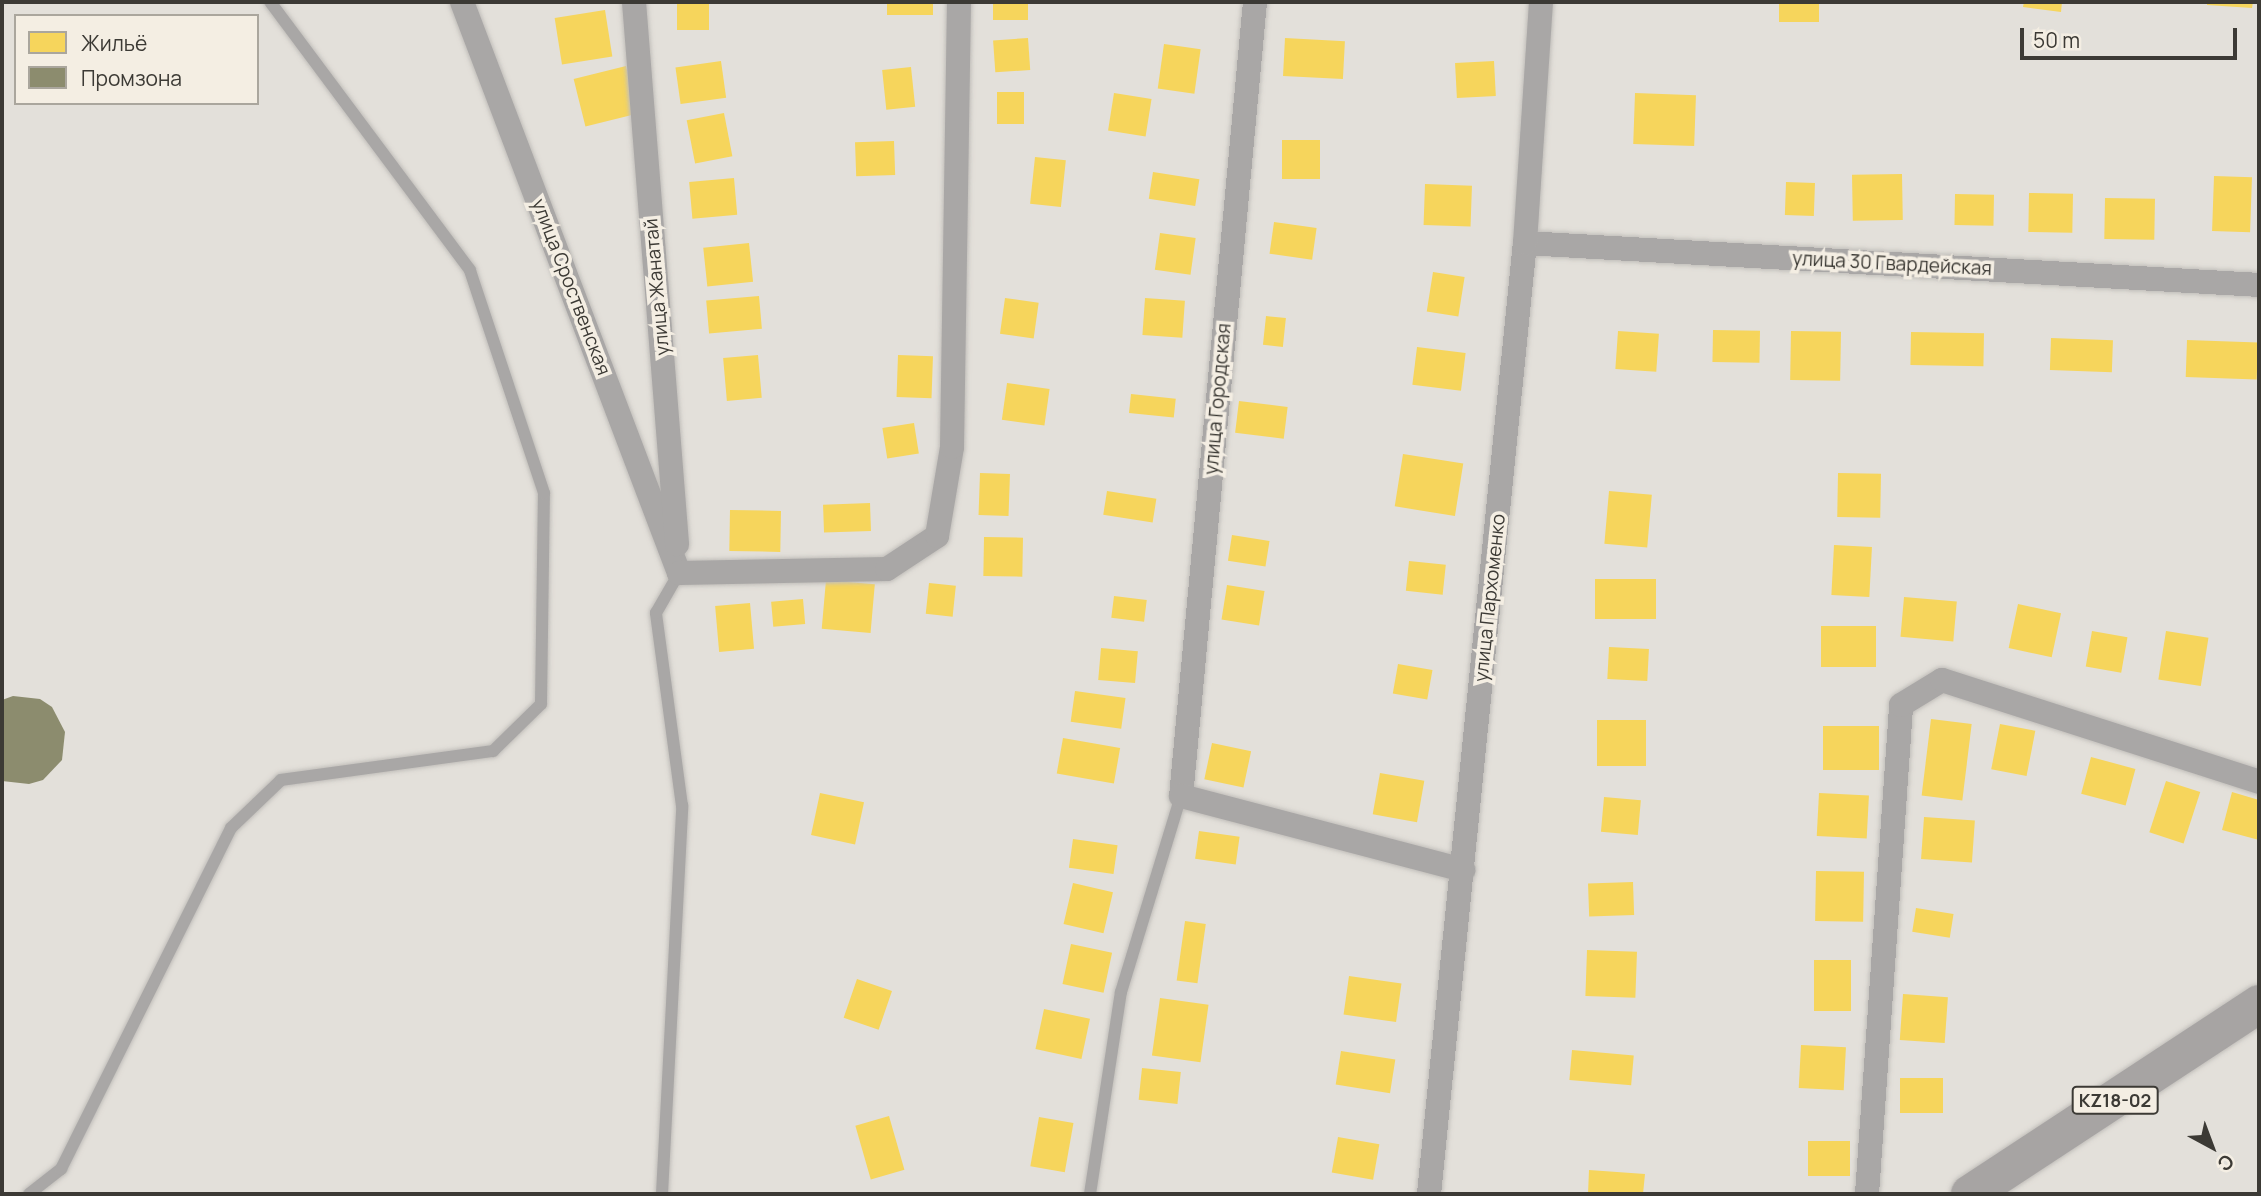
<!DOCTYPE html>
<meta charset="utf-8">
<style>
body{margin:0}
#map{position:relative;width:2261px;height:1196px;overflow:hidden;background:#e3e0da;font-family:Manrope,sans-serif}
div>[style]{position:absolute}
.homes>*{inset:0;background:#f6d55c;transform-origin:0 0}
.industry>*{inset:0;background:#8c8c6e}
.roads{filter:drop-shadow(0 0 2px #c1beba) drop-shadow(0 0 2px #c1beba)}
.lane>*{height:12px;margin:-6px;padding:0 6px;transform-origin:6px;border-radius:6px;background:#a9a7a6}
.street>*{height:24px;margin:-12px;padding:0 12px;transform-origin:12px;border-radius:12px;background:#a9a7a6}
.highway>*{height:38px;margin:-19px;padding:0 19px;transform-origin:19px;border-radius:19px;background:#a7a4a3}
span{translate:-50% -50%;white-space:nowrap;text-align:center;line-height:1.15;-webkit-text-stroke:7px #f4eee3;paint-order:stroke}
.shield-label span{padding:2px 5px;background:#f4eee3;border:2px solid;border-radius:5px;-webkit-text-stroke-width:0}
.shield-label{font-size:18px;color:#3c3a35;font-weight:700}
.street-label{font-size:19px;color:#3c3a35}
.frame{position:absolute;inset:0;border:4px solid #3c3a35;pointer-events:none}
.legend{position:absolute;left:14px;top:14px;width:245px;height:91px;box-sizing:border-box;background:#f4eee3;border:2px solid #aaa69d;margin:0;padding:9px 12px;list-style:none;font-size:21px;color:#3c3a35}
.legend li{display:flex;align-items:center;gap:14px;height:35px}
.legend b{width:35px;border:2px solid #aaa69d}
.north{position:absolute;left:2177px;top:1112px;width:70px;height:70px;-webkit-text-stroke:5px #f4eee3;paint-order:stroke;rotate:139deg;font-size:19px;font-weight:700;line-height:28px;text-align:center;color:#3c3a35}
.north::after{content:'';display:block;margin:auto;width:24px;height:32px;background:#3c3a35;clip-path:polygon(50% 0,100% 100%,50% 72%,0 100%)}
.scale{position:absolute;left:2020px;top:28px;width:217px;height:32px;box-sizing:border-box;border:4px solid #3c3a35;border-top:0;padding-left:9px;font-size:21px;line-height:24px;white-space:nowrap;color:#3c3a35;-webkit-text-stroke:5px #f4eee3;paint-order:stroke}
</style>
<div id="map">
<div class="homes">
<div style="left:677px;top:2px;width:32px;height:28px"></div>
<div style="left:887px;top:2px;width:46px;height:13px"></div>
<div style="left:993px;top:2px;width:35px;height:18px"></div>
<div style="left:1779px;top:2px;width:40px;height:20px"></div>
<div style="clip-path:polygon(2024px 2px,2062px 2px,2061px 12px,2023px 7px)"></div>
<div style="clip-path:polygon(2207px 2px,2253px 2px,2252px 8px,2207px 5px)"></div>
<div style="left:605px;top:10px;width:47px;height:51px;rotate:81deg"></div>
<div style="left:1028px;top:38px;width:32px;height:35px;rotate:86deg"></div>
<div style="left:1285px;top:38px;width:60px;height:38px;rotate:3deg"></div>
<div style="left:1164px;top:44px;width:37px;height:45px;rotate:8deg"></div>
<div style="left:721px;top:61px;width:37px;height:46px;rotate:82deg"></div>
<div style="left:1494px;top:61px;width:35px;height:39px;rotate:87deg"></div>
<div style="left:626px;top:66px;width:49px;height:54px;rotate:76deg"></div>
<div style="left:911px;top:67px;width:40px;height:29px;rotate:84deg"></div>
<div style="left:1024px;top:92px;width:32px;height:27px;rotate:90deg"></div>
<div style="left:1114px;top:93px;width:38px;height:38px;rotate:9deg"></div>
<div style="left:1635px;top:93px;width:61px;height:51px;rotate:2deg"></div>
<div style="left:724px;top:113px;width:44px;height:38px;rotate:79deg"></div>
<div style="left:1282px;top:140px;width:38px;height:39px"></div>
<div style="left:894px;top:141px;width:34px;height:39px;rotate:88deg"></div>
<div style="left:1035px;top:157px;width:31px;height:47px;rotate:6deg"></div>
<div style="left:1153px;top:172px;width:47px;height:27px;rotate:9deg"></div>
<div style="left:1902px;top:174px;width:46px;height:50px;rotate:89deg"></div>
<div style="left:2214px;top:176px;width:38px;height:55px;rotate:2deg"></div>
<div style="left:734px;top:178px;width:37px;height:45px;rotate:85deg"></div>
<div style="left:1786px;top:182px;width:29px;height:33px;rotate:2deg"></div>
<div style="left:1425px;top:184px;width:47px;height:41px;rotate:2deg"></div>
<div style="left:2029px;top:193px;width:44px;height:39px;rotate:1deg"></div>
<div style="left:1955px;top:194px;width:39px;height:31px;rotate:1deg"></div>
<div style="left:2105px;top:198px;width:50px;height:41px;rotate:1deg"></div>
<div style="left:1274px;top:222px;width:43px;height:32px;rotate:8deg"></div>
<div style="left:1160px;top:233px;width:36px;height:37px;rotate:8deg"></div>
<div style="left:749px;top:243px;width:39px;height:46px;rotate:84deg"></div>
<div style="left:1433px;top:272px;width:32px;height:40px;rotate:9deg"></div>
<div style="left:759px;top:296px;width:33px;height:53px;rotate:85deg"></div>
<div style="left:1005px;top:298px;width:34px;height:36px;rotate:8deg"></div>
<div style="left:1145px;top:298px;width:40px;height:37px;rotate:4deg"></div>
<div style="left:1266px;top:316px;width:20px;height:29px;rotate:6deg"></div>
<div style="left:1713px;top:330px;width:47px;height:32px;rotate:1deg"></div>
<div style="left:1618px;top:331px;width:41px;height:38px;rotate:4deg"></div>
<div style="left:1791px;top:331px;width:50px;height:49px;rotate:1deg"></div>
<div style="left:1911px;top:332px;width:73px;height:33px;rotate:1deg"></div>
<div style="left:2051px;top:338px;width:62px;height:32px;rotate:2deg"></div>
<div style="left:2187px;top:340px;width:71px;height:37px;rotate:2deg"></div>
<div style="left:1417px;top:347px;width:49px;height:38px;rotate:7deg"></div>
<div style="left:758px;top:355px;width:43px;height:35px;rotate:85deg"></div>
<div style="left:898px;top:355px;width:35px;height:42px;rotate:2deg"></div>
<div style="left:1007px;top:383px;width:43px;height:37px;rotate:8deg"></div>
<div style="left:1131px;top:394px;width:45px;height:19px;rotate:6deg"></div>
<div style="left:1239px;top:401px;width:49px;height:32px;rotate:7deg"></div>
<div style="left:914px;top:423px;width:31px;height:32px;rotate:81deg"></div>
<div style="left:1403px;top:454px;width:61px;height:53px;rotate:9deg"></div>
<div style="left:980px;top:473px;width:30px;height:42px;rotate:2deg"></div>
<div style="left:1838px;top:473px;width:43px;height:44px;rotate:1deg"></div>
<div style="left:1107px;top:491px;width:50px;height:24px;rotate:9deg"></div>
<div style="left:1609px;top:491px;width:43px;height:53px;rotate:5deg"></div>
<div style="left:870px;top:503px;width:28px;height:47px;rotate:88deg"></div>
<div style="left:730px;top:510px;width:51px;height:41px;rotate:1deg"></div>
<div style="left:1232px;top:535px;width:38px;height:26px;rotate:9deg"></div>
<div style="left:984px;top:537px;width:39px;height:39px;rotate:1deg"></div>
<div style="left:1834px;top:545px;width:38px;height:50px;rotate:3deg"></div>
<div style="left:1409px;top:561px;width:37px;height:30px;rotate:6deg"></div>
<div style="left:1595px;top:579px;width:61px;height:40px"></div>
<div style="left:826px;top:580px;width:49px;height:49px;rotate:5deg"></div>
<div style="left:929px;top:583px;width:27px;height:31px;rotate:6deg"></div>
<div style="left:1227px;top:585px;width:38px;height:35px;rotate:9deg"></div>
<div style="left:1114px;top:596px;width:33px;height:22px;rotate:7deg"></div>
<div style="left:1904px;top:597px;width:53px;height:40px;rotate:5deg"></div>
<div style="left:803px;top:599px;width:25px;height:32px;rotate:85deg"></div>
<div style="left:750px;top:603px;width:46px;height:35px;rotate:85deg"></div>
<div style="left:2018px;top:604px;width:44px;height:45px;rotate:12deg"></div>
<div style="left:1821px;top:626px;width:55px;height:41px"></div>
<div style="left:2092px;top:631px;width:36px;height:36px;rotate:10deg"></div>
<div style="left:2166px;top:631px;width:43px;height:49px;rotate:9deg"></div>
<div style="left:1609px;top:647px;width:40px;height:32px;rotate:3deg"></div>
<div style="left:1101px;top:648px;width:37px;height:32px;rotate:5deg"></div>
<div style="left:1398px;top:664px;width:35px;height:30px;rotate:10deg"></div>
<div style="left:1075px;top:691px;width:51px;height:31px;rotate:8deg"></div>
<div style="left:1931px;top:719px;width:41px;height:77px;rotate:7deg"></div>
<div style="left:1597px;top:720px;width:49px;height:46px"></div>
<div style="left:2000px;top:724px;width:36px;height:46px;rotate:11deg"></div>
<div style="left:1823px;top:726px;width:56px;height:44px"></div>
<div style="left:1063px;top:738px;width:58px;height:36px;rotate:10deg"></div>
<div style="left:1212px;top:743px;width:40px;height:37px;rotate:12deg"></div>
<div style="left:2091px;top:757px;width:46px;height:38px;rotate:15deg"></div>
<div style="left:1380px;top:773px;width:45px;height:42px;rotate:10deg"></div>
<div style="left:2166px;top:781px;width:36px;height:54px;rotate:18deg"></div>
<div style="clip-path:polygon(2232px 792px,2259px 800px,2259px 840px,2222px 830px)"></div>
<div style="left:820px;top:793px;width:45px;height:43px;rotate:12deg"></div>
<div style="left:1819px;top:793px;width:50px;height:43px;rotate:3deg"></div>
<div style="left:1604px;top:797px;width:37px;height:35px;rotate:5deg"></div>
<div style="left:1924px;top:817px;width:51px;height:42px;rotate:4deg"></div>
<div style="left:1199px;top:831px;width:41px;height:28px;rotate:8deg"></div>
<div style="left:1073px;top:839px;width:45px;height:29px;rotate:8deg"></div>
<div style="left:1816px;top:871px;width:48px;height:50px;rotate:1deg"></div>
<div style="left:1633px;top:882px;width:33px;height:45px;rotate:88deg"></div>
<div style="left:1073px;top:883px;width:41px;height:42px;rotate:13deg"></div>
<div style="left:1916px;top:908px;width:38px;height:24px;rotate:9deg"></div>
<div style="left:1185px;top:921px;width:21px;height:60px;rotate:8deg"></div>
<div style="left:1071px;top:944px;width:42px;height:41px;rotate:12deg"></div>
<div style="left:1587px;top:950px;width:50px;height:46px;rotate:2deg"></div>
<div style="left:1814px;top:960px;width:37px;height:51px"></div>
<div style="left:1349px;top:976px;width:53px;height:39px;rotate:8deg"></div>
<div style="left:857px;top:979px;width:37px;height:41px;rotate:19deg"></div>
<div style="left:1903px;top:994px;width:45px;height:46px;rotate:4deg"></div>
<div style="left:1160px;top:998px;width:49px;height:58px;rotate:8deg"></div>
<div style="left:1044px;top:1009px;width:47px;height:41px;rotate:12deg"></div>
<div style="left:1801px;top:1045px;width:45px;height:43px;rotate:3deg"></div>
<div style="left:1572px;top:1050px;width:62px;height:30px;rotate:5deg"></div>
<div style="left:1341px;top:1051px;width:55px;height:34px;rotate:9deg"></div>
<div style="left:1142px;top:1068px;width:39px;height:32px;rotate:6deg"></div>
<div style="left:1900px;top:1078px;width:43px;height:35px"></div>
<div style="left:889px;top:1116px;width:56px;height:35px;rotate:74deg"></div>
<div style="left:1039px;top:1117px;width:35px;height:50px;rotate:10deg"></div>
<div style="left:1338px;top:1137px;width:42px;height:36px;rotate:10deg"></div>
<div style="left:1808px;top:1141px;width:42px;height:35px"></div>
<div style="clip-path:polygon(1589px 1170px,1645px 1174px,1643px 1194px,1588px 1194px)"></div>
</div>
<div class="industry">
<div style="clip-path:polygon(13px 696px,40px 699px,52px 707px,65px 732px,62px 760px,43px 780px,29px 784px,2px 781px,2px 700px)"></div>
</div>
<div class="roads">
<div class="lane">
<div style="left:29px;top:1194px;width:41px;rotate:-38deg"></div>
<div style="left:61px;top:1169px;width:381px;rotate:-63.5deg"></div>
<div style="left:231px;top:828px;width:69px;rotate:-43.8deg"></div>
<div style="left:281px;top:780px;width:214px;rotate:-7.8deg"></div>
<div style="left:493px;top:751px;width:67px;rotate:-44.4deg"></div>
<div style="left:541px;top:704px;width:211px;rotate:-89.2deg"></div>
<div style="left:544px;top:493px;width:235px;rotate:-108.4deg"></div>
<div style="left:470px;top:270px;width:334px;rotate:-126.7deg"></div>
<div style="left:662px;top:1194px;width:389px;rotate:-87deg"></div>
<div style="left:682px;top:806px;width:195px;rotate:-97.7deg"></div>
<div style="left:656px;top:613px;width:46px;rotate:-60.1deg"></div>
<div style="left:1090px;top:1194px;width:204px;rotate:-81.3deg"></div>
<div style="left:1121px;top:992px;width:205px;rotate:-73deg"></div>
</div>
<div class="street">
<div style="left:462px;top:2px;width:611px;rotate:69.19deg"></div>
<div style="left:634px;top:2px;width:544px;rotate:85.46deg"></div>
<div style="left:1255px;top:2px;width:797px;rotate:95.32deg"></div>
<div style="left:1181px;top:796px;width:292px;rotate:14.7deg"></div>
<div style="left:1525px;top:243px;width:735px;rotate:3.27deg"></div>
<div style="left:679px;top:573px;width:208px;rotate:-1.1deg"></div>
<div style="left:887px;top:569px;width:60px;rotate:-33.4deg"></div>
<div style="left:937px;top:536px;width:90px;rotate:-80.4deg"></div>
<div style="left:952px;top:447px;width:445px;rotate:-89.1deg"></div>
<div style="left:1429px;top:1194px;width:956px;rotate:-84.24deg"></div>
<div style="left:1525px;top:243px;width:242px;rotate:-86.2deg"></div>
<div style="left:1867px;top:1194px;width:490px;rotate:-86deg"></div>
<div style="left:1901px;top:705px;width:48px;rotate:-31.4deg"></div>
<div style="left:1942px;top:680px;width:333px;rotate:17.8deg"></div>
</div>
<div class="highway">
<div style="left:1970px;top:1194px;width:346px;rotate:-33.3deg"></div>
</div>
</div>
<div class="shield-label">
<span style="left:2115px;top:1100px">KZ18-02</span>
</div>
<div class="street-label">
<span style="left:1892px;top:264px;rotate:3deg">улица 30 Гвардейская</span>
<span style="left:571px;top:287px;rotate:69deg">улица Сроственская</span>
<span style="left:657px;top:287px;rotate:-95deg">улица Жанатай</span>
<span style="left:1218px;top:399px;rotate:-85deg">улица Городская</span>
<span style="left:1490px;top:598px;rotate:-84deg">улица Пархоменко</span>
</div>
<div class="frame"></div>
<ul class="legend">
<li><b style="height:19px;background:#f6d55c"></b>Жильё</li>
<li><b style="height:19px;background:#8c8c6e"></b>Промзона</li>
</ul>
<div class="north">С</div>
<div class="scale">50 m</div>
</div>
